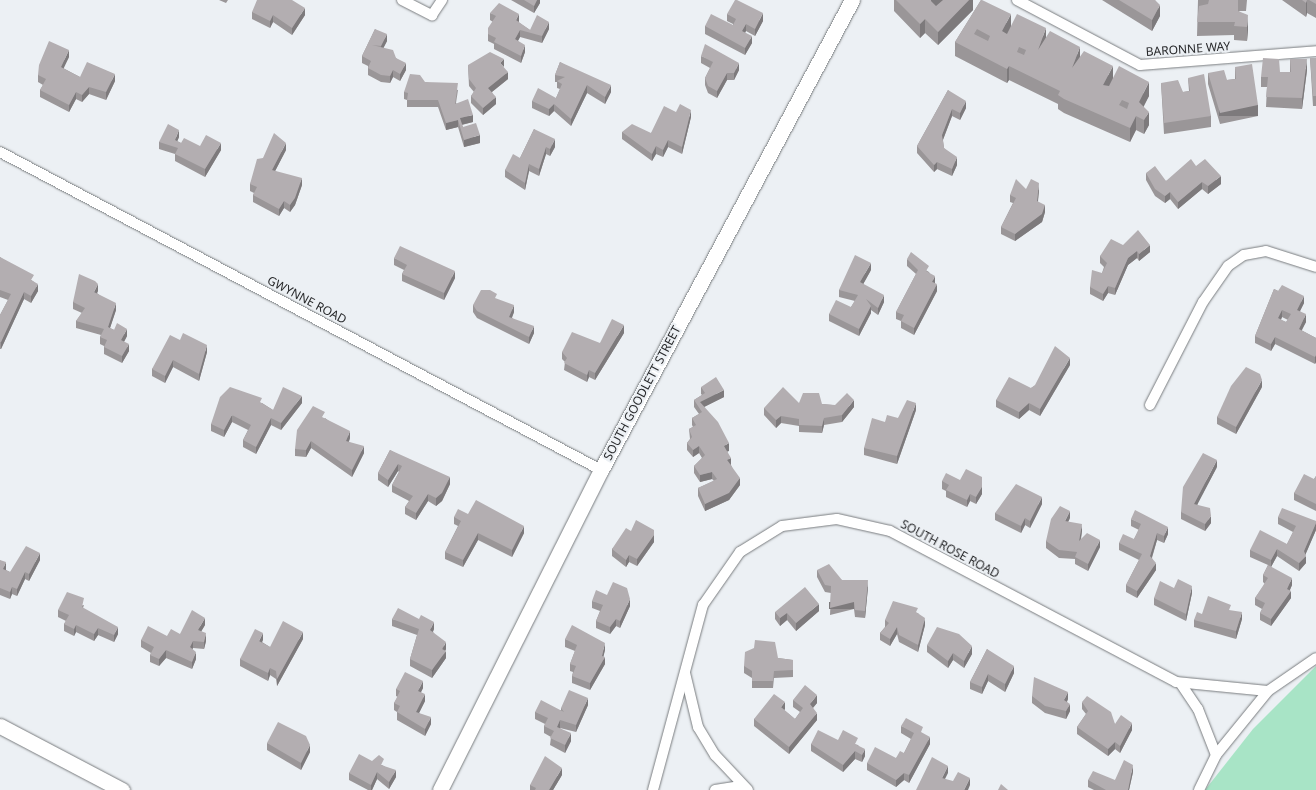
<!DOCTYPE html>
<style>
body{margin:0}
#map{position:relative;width:1316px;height:790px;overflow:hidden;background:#ecf0f4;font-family:"Noto Sans",sans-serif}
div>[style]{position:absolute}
.green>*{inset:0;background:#a8e4c6}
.roads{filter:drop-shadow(0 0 1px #797c7f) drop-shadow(0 0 1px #797c7f)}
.minor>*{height:10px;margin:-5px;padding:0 5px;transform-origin:5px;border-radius:5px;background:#fff}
.secondary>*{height:15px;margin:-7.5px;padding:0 7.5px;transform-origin:7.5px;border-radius:7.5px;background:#fff}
.wall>*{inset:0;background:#9a9698}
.shaded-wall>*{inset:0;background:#7d7a7c;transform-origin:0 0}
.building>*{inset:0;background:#b3aeb1}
span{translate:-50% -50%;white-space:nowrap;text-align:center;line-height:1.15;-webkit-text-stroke:4px #ecf0f4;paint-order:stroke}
.street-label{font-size:12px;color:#28292b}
</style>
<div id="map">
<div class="green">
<div style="clip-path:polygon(1316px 666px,1316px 790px,1205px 790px,1253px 729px)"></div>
</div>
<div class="roads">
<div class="minor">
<div style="left:402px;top:0;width:34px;rotate:27deg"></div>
<div style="left:432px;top:15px;width:18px;rotate:-56deg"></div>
<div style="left:1017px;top:0;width:139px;rotate:27.9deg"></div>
<div style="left:1140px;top:65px;width:177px;rotate:-4.5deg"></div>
<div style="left:0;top:152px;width:680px;rotate:27.88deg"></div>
<div style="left:1150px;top:405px;width:116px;rotate:-62.8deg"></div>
<div style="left:1203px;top:302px;width:44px;rotate:-55.2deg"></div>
<div style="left:1228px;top:266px;width:19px;rotate:-35deg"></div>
<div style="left:1244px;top:255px;width:22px;rotate:-10deg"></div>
<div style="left:1266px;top:251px;width:52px;rotate:17.7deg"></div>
<div style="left:685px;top:673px;width:56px;rotate:76.5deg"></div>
<div style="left:698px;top:727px;width:33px;rotate:59deg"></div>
<div style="left:715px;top:755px;width:48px;rotate:46.7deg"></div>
<div style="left:1181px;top:684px;width:30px;rotate:56deg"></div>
<div style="left:1198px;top:709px;width:49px;rotate:68.6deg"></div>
<div style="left:653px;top:790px;width:192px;rotate:-74.9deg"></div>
<div style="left:703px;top:605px;width:65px;rotate:-55.1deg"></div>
<div style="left:740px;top:552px;width:49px;rotate:-31.8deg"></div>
<div style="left:782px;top:526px;width:55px;rotate:-7.3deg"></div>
<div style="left:837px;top:519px;width:54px;rotate:12.8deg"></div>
<div style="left:890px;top:531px;width:323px;rotate:27.8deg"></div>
<div style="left:1176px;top:682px;width:92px;rotate:5.6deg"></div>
<div style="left:715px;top:790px;width:26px;rotate:-9deg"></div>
<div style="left:1199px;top:790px;width:39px;rotate:-64deg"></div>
<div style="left:1216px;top:755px;width:82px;rotate:-50.9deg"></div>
<div style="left:1268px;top:691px;width:58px;rotate:-34.5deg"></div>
</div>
<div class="secondary">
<div style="left:0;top:726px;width:138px;rotate:27.7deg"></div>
<div style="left:440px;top:790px;width:358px;rotate:-63.3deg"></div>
<div style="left:601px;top:470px;width:533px;rotate:-61.9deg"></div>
</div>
</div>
<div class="wall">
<div style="clip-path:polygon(219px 0,228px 0,226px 3px)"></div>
<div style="clip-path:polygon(511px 0,540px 0,540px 3px,534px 13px)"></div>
<div style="clip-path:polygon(894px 0,973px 0,973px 10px,938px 45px,925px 33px,920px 38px,894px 11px)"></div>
<div style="clip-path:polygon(981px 0,1011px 27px,1046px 38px,1080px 57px,1113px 79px,1149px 96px,1143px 106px,1149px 125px,1144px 134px,1136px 130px,1130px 142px,1064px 113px,1058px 109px,1058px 104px,1009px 80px,1007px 83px,955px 56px,955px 42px)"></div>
<div style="clip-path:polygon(1102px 0,1155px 0,1160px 16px,1152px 31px)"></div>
<div style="clip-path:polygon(1198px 0,1247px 0,1246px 11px,1239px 11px,1248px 29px,1247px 41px,1234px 40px,1234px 35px,1197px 36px)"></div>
<div style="clip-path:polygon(1282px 0,1316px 0,1316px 18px,1307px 13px,1306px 17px)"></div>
<div style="clip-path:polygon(252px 12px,305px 15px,292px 35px,273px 22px,270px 28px,252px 19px)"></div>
<div style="clip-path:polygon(490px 13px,519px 21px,518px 22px,530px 30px,549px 29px,542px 43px,520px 37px,518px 41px,525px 52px,521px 63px,494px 49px,494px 44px,488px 41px,488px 34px,493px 22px,490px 20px)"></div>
<div style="clip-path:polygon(727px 14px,763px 21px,755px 36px,746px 31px,745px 32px,752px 43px,745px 55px,705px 34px,705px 26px,733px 25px,733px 24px,727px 21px)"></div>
<div style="clip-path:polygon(375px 29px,387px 41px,383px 48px,396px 58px,406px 70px,400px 81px,393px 77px,390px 83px,381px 82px,368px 75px,368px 66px,362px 63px,362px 56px)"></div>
<div style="clip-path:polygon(701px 56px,739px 70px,734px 80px,727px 80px,717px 98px,708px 93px,705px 85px,705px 78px,710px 68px,701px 63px)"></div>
<div style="clip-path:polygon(69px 57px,63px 68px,80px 77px,115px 81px,106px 100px,89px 94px,82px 102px,76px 99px,69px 112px,40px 97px,40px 90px,43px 85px,38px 82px,38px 75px)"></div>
<div style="clip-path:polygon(1310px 58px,1316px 58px,1316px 106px,1313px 106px)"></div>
<div style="clip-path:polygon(1290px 59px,1307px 70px,1302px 109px,1266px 107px,1267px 87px,1261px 87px,1261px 77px,1280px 72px,1290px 72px)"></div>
<div style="clip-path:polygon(560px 62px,611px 92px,605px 104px,587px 93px,571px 126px,554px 111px,549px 116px,532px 108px,532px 101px,556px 98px,560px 89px,557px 88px,557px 82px,555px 82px,555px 75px)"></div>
<div style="clip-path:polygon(468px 65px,503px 67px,508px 79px,492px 92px,496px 104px,483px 115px,471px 103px,471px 96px,474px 92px,469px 86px)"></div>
<div style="clip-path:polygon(1235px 67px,1258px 116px,1220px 124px,1208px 84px,1208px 73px,1227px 80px,1235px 79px)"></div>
<div style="clip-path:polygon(1188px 78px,1211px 116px,1211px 127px,1164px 134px,1161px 83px,1183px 92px,1189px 91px)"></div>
<div style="clip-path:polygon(425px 82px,458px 90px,456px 103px,473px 122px,462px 125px,463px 127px,480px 143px,464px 147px,458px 127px,446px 130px,438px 107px,407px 107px,407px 100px,404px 99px,404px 92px)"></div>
<div style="clip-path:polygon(948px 90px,966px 108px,960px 120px,952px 116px,943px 140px,944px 148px,957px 165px,952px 176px,937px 169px,934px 172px,917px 153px,917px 146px)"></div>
<div style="clip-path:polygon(676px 112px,691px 117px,682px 154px,668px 147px,663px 157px,656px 154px,652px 161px,622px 139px,622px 132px,651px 133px)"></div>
<div style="clip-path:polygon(534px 129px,555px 147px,550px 156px,546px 154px,539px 176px,529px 171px,525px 190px,505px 177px,505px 170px,520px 158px)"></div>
<div style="clip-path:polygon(179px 137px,177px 141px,181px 143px,221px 150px,205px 177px,175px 161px,175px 154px,159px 149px,159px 142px)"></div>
<div style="clip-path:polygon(286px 150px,275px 171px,302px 185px,295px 205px,290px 212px,284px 208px,279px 216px,253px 202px,253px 195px,254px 193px,250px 191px,250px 184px,263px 158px)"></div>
<div style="clip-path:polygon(1196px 166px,1221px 184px,1208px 194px,1202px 189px,1178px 209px,1170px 199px,1165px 203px,1155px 196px,1146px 180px,1146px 173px,1166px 181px)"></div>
<div style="clip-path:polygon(1026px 189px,1039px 190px,1038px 202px,1045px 212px,1042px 222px,1015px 241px,1001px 234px,1001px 227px,1013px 203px,1010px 202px,1010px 195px)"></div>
<div style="clip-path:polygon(1123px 245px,1150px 252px,1139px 261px,1137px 258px,1128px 265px,1115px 295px,1108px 293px,1103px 301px,1090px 294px,1090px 287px,1102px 273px,1104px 267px,1100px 263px,1100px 256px)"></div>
<div style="clip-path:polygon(0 257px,34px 282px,38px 291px,31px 303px,24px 299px,1px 349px,0 349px,0 315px,8px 300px,0 297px)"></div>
<div style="clip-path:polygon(394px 258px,455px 278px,444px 300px,402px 281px,402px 274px,404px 270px,394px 265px)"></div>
<div style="clip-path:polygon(907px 259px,929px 272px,935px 283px,937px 291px,914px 335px,901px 328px,901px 321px,896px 319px,896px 312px,916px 274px,907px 266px)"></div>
<div style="clip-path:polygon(871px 270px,863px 284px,884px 302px,878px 315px,871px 310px,871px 313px,859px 336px,829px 321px,829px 314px,851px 307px,855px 301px,839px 297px,839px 290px)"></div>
<div style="clip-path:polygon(evenodd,1274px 289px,1304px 303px,1300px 311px,1306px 322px,1301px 330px,1316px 338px,1316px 362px,1315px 364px,1275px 344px,1271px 351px,1255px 343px,1255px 336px,1274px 289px,1282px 317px,1288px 320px,1286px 322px,1281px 320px,1282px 317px)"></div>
<div style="clip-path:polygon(98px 291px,97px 293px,116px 310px,110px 328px,127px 336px,124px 342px,129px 351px,122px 363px,104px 354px,104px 346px,100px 344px,100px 337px,101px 335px,76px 328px,76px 321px,82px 313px,73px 309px,73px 302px)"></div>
<div style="clip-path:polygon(497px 299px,514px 312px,512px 318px,534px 333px,529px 344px,477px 318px,473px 312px,473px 305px)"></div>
<div style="clip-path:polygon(624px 333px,595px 380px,589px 377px,587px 382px,564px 370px,565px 362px,562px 359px,562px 352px,600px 343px)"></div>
<div style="clip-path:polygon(180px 340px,207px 352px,199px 381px,173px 367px,165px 383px,152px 376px,152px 369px)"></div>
<div style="clip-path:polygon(1070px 365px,1040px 416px,1029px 410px,1019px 419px,996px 407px,996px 400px,1031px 388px)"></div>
<div style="clip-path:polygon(701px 387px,724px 397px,704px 407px,729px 451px,727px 451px,731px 465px,740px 485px,729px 500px,705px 511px,698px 496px,698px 488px,714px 481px,712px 479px,700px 482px,694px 473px,694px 466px,702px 458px,699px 453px,693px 457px,687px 450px,687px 443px,690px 439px,689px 429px,693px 427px,692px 425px,692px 418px,699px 414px,694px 407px,694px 400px,702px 395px,701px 394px)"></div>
<div style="clip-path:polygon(1262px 387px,1236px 434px,1217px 424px,1217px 417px)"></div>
<div style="clip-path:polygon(262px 403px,273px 410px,302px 403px,281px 430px,271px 425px,256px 454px,243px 447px,243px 440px,248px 430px,232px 422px,224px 437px,211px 431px,211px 424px)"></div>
<div style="clip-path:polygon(799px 403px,822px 404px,854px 407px,842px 422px,824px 425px,822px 433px,799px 432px,799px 426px,781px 423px,776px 428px,764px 415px,764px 408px)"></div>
<div style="clip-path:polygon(916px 410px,897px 464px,864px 455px,864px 448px,885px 422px,898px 418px)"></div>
<div style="clip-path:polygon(325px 418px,350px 438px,349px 442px,364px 453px,352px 477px,311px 448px,306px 457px,295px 456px,295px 449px)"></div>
<div style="clip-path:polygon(390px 450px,450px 484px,442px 501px,436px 506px,428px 501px,416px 520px,405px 514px,405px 507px,409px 501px,392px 492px,392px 485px,399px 472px,398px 471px,388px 487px,378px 480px,378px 473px)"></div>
<div style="clip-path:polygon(1217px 467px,1197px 504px,1211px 523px,1205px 531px,1181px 519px,1181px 512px)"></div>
<div style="clip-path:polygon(1316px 476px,1316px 511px,1294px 500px,1294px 493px,1314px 479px)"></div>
<div style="clip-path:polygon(960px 480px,982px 484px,982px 494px,976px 504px,970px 501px,967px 507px,946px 497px,946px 491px,942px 489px,942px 481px)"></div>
<div style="clip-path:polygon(1042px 504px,1030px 528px,1025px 525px,1021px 533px,995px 520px,995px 513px)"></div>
<div style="clip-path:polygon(468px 514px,524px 533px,512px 557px,478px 540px,463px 567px,445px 559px,445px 552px,458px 526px,454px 524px,454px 517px)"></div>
<div style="clip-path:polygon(1278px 517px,1316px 521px,1316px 530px,1305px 555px,1306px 563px,1299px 571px,1277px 556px,1271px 567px,1292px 585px,1290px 590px,1291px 598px,1271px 626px,1260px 620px,1260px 613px,1262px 609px,1255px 605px,1255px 598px,1265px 584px,1263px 582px,1263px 575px,1268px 565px,1250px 557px,1250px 550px,1287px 544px,1293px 532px,1278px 524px)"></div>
<div style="clip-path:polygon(1070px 518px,1068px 522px,1082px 531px,1081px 540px,1100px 547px,1088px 571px,1075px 564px,1075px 559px,1059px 558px,1046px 548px,1046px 541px)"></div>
<div style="clip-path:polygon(1131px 519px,1168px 534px,1164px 543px,1157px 540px,1152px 558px,1156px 570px,1137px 598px,1126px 592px,1126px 585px,1139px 560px,1119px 550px,1119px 543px,1134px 539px,1139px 530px,1131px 526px)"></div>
<div style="clip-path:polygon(654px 530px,654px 542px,637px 566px,629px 562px,626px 567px,612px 556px,612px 549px,631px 531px)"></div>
<div style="clip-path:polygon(0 560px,6px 569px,6px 570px,10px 572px,40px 560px,29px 581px,25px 579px,17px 596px,12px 594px,10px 599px,0 595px)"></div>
<div style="clip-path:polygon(817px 570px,842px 580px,868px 587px,865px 618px,855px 617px,854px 609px,830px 615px,831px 593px,825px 592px,817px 577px)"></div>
<div style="clip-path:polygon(1174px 588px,1192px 593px,1186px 621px,1154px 605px,1154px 598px)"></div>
<div style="clip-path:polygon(592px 601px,630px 606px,620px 628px,616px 626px,610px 634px,596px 628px,596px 621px,600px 611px,592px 608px)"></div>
<div style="clip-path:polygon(84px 605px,83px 608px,118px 634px,114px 642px,98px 635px,94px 641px,76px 632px,74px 636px,64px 631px,64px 624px,66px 621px,58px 617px,58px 610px)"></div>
<div style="clip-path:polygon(819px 611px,796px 631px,787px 620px,780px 626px,775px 619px,775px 612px)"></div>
<div style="clip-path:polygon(1231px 611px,1242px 619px,1236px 639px,1194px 627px,1194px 620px,1202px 614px)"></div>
<div style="clip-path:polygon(918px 613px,925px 625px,918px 652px,899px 642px,897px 634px,890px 646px,880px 640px,880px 633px,885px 627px,885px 620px)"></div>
<div style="clip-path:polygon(392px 619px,434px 629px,433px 632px,446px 649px,445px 651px,446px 658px,432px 678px,410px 666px,410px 659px,417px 635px,392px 626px)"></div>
<div style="clip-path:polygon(205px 625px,201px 631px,206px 641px,204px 649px,193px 648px,192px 649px,196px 659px,192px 669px,166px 658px,159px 666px,150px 662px,150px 655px,151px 653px,141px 647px,141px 640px,180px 634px)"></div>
<div style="clip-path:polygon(303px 639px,277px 686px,276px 679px,270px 675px,268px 681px,240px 666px,240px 659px,263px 640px,262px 642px,270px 647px)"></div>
<div style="clip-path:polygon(565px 639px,605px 650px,603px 656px,605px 664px,590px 690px,572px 683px,572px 676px,573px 672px,570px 671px,570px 664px,575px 651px,565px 647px)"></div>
<div style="clip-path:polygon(927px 645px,972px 654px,964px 668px,953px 660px,948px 668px,927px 652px)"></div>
<div style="clip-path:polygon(987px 649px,1014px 673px,1005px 692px,988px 681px,982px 694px,970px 689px,970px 682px)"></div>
<div style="clip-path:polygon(778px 658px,793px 660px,793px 677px,774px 678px,773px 688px,752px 688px,752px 678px,744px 673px,744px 666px)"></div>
<div style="clip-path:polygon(423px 688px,421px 692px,425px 701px,419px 713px,431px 724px,425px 736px,397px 720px,397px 712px,394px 710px,394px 703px,398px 697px,396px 696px,396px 689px)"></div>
<div style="clip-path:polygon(1032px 696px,1068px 699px,1067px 702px,1070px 711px,1066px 719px,1045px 713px,1032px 703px)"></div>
<div style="clip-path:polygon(793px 700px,817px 703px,813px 708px,817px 720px,789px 754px,754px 726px,754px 719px,785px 709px,784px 710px,795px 719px,800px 712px,793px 707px)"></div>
<div style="clip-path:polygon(1082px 702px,1115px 724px,1132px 730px,1120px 753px,1115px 749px,1108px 756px,1077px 734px,1077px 727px,1086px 714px,1082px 709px)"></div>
<div style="clip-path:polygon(588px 705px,576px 732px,560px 728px,571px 741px,565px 753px,550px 745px,551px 737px,544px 733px,544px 726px,545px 724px,535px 719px,535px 712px,561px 710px,561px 708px)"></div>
<div style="clip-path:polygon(901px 726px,923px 734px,930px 744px,909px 783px,904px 780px,896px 787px,867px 770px,867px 763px,896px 758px,904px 753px,911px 739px,901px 733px)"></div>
<div style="clip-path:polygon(838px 740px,858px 745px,865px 756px,862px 762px,855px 759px,843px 772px,811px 751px,811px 744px)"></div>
<div style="clip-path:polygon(267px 743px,310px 752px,301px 770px,267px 750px)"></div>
<div style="clip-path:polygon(372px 761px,384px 766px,396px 777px,389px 789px,377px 779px,372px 790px,368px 790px,349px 780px,349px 773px)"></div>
<div style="clip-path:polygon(1133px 772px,1129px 790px,1094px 790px,1088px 787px,1088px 780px,1115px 780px)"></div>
<div style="clip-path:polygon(562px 775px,553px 790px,530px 790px,530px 785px)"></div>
</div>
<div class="shaded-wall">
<div style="clip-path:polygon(537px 0,540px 0,540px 3px,534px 13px,534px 6px)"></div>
<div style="clip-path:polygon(931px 0,944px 0,931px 14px)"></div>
<div style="clip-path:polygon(969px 0,973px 0,973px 10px,938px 45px,938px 32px)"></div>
<div style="clip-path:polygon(1307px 0,1307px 13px,1306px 17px,1306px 3px)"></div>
<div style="clip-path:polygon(1160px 5px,1160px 16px,1152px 31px,1152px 20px)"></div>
<div style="clip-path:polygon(305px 8px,305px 15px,292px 35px,292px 28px)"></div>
<div style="clip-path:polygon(763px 13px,763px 21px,755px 36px,755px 29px)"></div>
<div style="clip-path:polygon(519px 14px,519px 21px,516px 28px,516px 20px)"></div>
<div style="clip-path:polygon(1011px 14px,1011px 28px,1002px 45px,1002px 31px)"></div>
<div style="clip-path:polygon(273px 15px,273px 22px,270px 28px,270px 21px)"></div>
<div style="clip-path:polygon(1248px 15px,1248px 29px,1247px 41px,1247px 27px)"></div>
<div style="clip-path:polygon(925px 19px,925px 33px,920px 38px,920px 24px)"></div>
<div style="clip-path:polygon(549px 22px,549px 29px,542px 43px,542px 36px)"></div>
<div style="clip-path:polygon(746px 24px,746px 31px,742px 38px,742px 31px)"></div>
<div style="clip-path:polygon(1046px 28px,1046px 42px,1038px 50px)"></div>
<div style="clip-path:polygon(520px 30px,520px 37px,515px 46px,515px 39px)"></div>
<div style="clip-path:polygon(387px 34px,387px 41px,381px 53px,381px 46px)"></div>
<div style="clip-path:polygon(752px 36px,752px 43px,745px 55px,745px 48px)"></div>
<div style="clip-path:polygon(525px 45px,525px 52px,521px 63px,521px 56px)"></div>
<div style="clip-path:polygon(1080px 47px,1080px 60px,1072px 68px)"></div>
<div style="clip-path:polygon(69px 50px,69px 57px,61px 74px,61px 67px)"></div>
<div style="clip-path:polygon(504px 59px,504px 67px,500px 63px)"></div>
<div style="clip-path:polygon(1307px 59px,1307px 70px,1302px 109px,1302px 98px)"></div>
<div style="clip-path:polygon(406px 63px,406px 70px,400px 81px,400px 74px)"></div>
<div style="clip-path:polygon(739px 63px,739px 70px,734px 80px,734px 73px)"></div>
<div style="clip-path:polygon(1009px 66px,1009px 80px,1007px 83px,1007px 69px)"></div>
<div style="clip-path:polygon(1113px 66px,1113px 80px,1103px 99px,1103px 85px)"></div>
<div style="clip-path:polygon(393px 70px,393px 77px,390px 83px,390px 76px)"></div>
<div style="clip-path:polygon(508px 72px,508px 79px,488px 95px,488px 88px)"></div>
<div style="clip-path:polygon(727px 73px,727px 80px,717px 98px,717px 91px)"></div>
<div style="clip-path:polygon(115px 74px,115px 81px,106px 100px,106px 92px)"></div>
<div style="clip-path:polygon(1149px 82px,1149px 96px,1139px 116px,1139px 102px)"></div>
<div style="clip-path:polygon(587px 85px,587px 93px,571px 126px,571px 119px)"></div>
<div style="clip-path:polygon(611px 85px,611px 92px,605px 104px,605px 97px)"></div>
<div style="clip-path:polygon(89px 87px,89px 94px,82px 102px,82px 95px)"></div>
<div style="clip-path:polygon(76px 92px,76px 99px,69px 112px,69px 105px)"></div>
<div style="clip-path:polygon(496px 97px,496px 104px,483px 115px,483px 108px)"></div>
<div style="clip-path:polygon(966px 101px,966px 108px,960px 120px,960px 113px)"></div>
<div style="clip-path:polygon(554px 104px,554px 111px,549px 116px,549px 109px)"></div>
<div style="left:1258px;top:105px;width:11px;height:39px;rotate:90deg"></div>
<div style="clip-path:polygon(952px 109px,952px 116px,942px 142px,942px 135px)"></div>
<div style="clip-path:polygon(691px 110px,691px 117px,682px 154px,682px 147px)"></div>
<div style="clip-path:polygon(1149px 112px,1149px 125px,1144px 134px,1144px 120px)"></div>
<div style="clip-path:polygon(473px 115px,473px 122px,460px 125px,460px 118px)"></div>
<div style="clip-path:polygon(1136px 116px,1136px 130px,1130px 142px,1130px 128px)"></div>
<div style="clip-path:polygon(458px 120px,458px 127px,446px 130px,446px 123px)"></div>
<div style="clip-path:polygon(179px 130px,179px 137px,175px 147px,175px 140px)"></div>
<div style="clip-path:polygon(480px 135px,480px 143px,464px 147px,464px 140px)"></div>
<div style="clip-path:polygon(555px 139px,555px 147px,550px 156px,550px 149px)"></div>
<div style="clip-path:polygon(668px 140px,668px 147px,663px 157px,663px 150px)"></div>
<div style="clip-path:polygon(221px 143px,221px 150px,205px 177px,205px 169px)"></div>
<div style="clip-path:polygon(286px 143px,286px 150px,272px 177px,272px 170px)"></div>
<div style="clip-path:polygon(656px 146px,656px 154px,652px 161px,652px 154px)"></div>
<div style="clip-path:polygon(546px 147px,546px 154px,539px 176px,539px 169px)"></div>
<div style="clip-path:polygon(957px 157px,957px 165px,952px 176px,952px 169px)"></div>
<div style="clip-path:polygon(937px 162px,937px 169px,934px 172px,934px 165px)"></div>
<div style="clip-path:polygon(529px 164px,529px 171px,525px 190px,525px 183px)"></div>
<div style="clip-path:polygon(1221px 176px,1221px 184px,1208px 194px,1208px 186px)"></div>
<div style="clip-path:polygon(302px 178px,302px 185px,295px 205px,290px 212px,290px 205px)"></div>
<div style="clip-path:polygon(1202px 182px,1202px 189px,1178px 209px,1178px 202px)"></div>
<div style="clip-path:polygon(1039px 183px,1039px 190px,1037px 208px,1037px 201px)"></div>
<div style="clip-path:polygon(1170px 192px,1170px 199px,1165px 203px,1165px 196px)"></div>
<div style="clip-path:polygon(284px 201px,284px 208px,279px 216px,279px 209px)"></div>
<div style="clip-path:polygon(1045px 205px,1045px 212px,1042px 222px,1015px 241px,1015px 234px)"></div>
<div style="clip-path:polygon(1150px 245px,1150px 252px,1139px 261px,1139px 254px)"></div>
<div style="clip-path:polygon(1137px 251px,1137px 258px,1128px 265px,1115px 295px,1115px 288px,1128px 258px)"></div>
<div style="clip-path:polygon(871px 263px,871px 270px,860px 290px,860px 282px)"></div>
<div style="clip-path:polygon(455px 271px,455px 278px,444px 300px,444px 293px)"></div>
<div style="clip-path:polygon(935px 276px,935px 283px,932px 282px)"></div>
<div style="clip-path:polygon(38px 284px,38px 291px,31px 303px,31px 296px)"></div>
<div style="clip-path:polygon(98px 284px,98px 291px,94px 299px,94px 292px)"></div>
<div style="clip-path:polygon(937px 284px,937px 291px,914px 335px,914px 328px)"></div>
<div style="clip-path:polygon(1108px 286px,1108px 293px,1103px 301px,1103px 294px)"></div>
<div style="clip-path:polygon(24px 292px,24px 299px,1px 349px,1px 342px)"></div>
<div style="clip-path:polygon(884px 295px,884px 302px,878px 315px,878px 308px)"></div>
<div style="clip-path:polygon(1304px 296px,1304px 303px,1297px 317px,1297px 310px)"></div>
<div style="clip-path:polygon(116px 303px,116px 310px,108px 334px,108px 327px)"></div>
<div style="clip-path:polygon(514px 305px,514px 312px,509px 324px,509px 317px)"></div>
<div style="clip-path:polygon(871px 306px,871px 313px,859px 336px,859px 329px)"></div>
<div style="clip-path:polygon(1282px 310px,1282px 317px,1278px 325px,1278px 318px)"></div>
<div style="clip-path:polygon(1306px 314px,1306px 322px,1299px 336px,1299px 329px)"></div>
<div style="clip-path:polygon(624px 325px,624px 333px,595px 380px,595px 373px)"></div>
<div style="clip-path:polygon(534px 326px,534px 333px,529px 344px,529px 337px)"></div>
<div style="clip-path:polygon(127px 329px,127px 336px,121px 347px,121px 340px)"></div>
<div style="clip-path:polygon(1275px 337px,1275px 344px,1271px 351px,1271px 344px)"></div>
<div style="clip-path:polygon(129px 344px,129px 351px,122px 363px,122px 356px)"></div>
<div style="clip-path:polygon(207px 345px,207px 352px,199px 381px,199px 374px)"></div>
<div style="clip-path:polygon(1316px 355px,1316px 362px,1315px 364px,1315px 357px)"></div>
<div style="clip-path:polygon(1070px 358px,1070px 365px,1040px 416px,1040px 409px)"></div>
<div style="clip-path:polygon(173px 360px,173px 367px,165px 383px,165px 376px)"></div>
<div style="clip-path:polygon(589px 370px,589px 377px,587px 382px,587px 375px)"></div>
<div style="clip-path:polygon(1262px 380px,1262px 387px,1236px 434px,1236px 427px)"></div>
<div style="clip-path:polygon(724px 390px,724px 397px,700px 409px,700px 402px)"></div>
<div style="clip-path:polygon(302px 396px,302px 403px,281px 430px,281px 423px)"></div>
<div style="clip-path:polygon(854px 400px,854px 407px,842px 422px,842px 415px)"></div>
<div style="clip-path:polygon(916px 403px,916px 410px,897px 464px,897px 456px)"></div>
<div style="clip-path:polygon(1029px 403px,1029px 410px,1019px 419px,1019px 412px)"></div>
<div style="clip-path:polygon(232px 415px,232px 422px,224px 437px,224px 430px)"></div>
<div style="clip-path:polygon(781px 416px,781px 423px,776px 428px,776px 420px)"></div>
<div style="clip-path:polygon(271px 418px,271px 425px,256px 454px,256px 447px)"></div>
<div style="clip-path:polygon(824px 418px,824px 425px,822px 433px,822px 426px)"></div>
<div style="clip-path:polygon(350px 431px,350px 438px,346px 448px,346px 441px)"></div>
<div style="clip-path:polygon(311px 441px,311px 448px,306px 457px,306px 450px)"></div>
<div style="clip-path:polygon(729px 443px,729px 451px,724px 453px,724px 446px)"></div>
<div style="clip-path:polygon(364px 446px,364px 453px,352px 477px,352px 470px)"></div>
<div style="clip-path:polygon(699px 446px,699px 453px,693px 457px,693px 450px)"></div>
<div style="clip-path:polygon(731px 458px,731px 465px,727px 460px)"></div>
<div style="clip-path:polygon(1217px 460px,1217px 467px,1194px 511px,1194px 504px)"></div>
<div style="clip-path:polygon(398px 464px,398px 471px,388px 487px,388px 480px)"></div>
<div style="clip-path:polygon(712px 472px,712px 479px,700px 482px,700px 475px)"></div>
<div style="clip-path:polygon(450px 477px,450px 484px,442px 501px,436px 506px,436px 498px)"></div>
<div style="clip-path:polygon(982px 477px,982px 494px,976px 504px,976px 497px)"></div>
<div style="clip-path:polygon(740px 478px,740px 485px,729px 500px,705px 511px,705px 504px)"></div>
<div style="clip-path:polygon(428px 494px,428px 501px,416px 520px,416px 513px)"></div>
<div style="clip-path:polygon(970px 494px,970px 501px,967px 507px,967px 500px)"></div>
<div style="clip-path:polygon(1042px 497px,1042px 504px,1030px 528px,1030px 521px)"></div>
<div style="clip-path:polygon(1070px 511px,1070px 518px,1065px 528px,1065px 521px)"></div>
<div style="clip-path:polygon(1211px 516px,1211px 523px,1205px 531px,1205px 524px)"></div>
<div style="clip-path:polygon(1025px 518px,1025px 525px,1021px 533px,1021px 526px)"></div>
<div style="clip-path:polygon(1316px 523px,1316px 530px,1304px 558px,1304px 551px)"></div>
<div style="clip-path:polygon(1082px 524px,1082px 531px,1079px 548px,1079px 541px)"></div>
<div style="clip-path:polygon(524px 526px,524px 533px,512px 557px,512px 550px)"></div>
<div style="clip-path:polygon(1168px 527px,1168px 534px,1164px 543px,1164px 536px)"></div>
<div style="clip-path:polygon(478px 533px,478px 540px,463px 567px,463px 560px)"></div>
<div style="clip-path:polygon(1157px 533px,1157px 540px,1150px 563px,1150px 556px)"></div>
<div style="clip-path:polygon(654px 535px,654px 542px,637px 566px,637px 559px)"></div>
<div style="clip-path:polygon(1100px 540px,1100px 547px,1088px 571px,1088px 564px)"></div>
<div style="clip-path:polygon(1277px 549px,1277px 556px,1271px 567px,1271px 560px)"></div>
<div style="clip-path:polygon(40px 553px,40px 560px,29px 581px,29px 574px)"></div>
<div style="clip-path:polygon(629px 555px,629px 562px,626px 567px,626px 560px)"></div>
<div style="clip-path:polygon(1306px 556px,1306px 563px,1299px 571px,1299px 563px)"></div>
<div style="clip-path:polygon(6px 562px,6px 569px,3px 576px,3px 569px)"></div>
<div style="clip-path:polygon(1156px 563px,1156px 570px,1137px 598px,1137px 591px)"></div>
<div style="clip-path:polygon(25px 572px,25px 579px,17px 596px,17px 589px)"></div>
<div style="clip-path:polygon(1292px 578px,1292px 585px,1287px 596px,1287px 589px)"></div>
<div style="clip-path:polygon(868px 580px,868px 587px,865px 618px,865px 611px)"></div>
<div style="clip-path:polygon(1192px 586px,1192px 593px,1186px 621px,1186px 614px)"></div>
<div style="clip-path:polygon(12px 587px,12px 594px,10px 599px,10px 592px)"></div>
<div style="clip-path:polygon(1291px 591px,1291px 598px,1271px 626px,1271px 619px)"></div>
<div style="clip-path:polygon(630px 599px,630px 606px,620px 628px,620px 621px)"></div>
<div style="left:854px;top:602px;width:7px;height:25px;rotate:90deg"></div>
<div style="clip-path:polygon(819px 604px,819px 611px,796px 631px,796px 623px)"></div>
<div style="clip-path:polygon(1242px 612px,1242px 619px,1236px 639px,1236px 631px)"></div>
<div style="clip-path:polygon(787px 613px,787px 620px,780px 626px,780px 618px)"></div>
<div style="clip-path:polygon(205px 618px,205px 625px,198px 637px,198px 630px)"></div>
<div style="clip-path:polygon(925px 618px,925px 625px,918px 652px,918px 645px)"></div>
<div style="clip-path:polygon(616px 619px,616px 626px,610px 634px,610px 627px)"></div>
<div style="clip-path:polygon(434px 622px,434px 629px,430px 637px,430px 630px)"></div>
<div style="clip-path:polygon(76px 625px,76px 632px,74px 636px,74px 629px)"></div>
<div style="clip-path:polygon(118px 627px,118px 634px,114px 642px,114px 635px)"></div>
<div style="clip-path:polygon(897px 627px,897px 634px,890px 646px,890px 639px)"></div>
<div style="clip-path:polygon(98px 628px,98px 635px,94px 641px,94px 634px)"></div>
<div style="clip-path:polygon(303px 632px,303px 639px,277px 686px,277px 679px)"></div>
<div style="clip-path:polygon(206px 633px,206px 641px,204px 649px,204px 642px)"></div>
<div style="clip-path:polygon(263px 633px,263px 640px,259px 648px,259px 641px)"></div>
<div style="clip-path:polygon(193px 641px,193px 648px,190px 654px,190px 647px)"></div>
<div style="clip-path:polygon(446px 642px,446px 649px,443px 656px,446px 651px,446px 658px,432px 678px,432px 670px)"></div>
<div style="clip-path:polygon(605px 643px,605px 650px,602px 663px,602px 656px)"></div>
<div style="clip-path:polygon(972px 646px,972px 654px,964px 668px,964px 661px)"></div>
<div style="clip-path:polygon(166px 650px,166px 658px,159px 666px,159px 659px)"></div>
<div style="clip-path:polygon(196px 652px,196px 659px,192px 669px,192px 662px)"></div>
<div style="clip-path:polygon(953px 653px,953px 660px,948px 668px,948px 661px)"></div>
<div style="clip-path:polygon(605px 657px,605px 664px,590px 690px,590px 683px)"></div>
<div style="clip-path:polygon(1014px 666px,1014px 673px,1005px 692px,1005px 684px)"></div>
<div style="clip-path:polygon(270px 668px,270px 675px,268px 681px,268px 673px)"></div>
<div style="clip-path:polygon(988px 674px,988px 681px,982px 694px,982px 687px)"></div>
<div style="clip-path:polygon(423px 681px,423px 688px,418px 698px,418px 691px)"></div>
<div style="clip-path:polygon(1068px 692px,1068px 699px,1064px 707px,1064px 700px)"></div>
<div style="clip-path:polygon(425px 694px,425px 701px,416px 719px,416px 712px)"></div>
<div style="clip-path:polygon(817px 695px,817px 703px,810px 711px,810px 704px)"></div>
<div style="clip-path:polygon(588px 698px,588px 705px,576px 732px,576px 725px)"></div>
<div style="clip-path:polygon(785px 702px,785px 709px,781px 715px,781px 707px)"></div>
<div style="clip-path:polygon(1070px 704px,1070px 711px,1066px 719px,1066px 711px)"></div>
<div style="clip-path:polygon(817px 713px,817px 720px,789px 754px,789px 747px)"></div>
<div style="clip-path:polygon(431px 717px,431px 724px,425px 736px,425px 729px)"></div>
<div style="clip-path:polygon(560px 720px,560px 728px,557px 734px,557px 727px)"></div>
<div style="clip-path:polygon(1132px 723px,1132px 730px,1120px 753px,1120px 746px)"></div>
<div style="clip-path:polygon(571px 733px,571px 741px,565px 753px,565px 745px)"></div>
<div style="clip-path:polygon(930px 737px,930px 744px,909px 783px,909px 775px)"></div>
<div style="clip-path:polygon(1115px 742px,1115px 749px,1108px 756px,1108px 749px)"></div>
<div style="clip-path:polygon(310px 745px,310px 752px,301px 770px,301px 763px)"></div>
<div style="clip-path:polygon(865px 749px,865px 756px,862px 762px,862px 755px)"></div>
<div style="clip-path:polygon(855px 751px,855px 759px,843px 772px,843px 765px)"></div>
<div style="clip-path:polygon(1133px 765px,1133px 772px,1129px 790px,1128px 790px)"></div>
<div style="clip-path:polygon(948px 766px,948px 773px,942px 785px,942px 778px)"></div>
<div style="clip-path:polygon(562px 768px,562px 775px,553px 790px,549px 790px)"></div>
<div style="clip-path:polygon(396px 770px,396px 777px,389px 789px,389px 782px)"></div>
<div style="clip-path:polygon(377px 772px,377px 779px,372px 790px,371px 790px,371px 785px)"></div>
<div style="clip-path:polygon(904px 773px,904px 780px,896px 787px,896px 780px)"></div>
<div style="clip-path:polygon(970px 778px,970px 785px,968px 790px,964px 790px)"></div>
</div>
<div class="building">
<div style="clip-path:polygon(257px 0,292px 0,305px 8px,292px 28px,273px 15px,270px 21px,252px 12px)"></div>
<div style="clip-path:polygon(524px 0,537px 0,534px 6px)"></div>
<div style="clip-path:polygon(735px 0,737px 0,763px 13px,755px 29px,746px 24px,742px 31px,752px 36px,745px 48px,705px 26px,711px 14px,733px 25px,736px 19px,727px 14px)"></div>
<div style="clip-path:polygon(896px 0,931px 0,931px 1px,936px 6px,943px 0,969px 0,938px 32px,925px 19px,920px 24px)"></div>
<div style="clip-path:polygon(evenodd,981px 0,982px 0,1011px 14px,1002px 31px,1007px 34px,1017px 14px,1046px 28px,1038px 50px,1050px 31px,1080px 47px,1072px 68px,1084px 51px,1113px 66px,1103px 85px,1109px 86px,1119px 66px,1149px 82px,1139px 102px,1149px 112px,1144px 120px,1136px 116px,1130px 128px,1064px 99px,1058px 95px,1060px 91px,1009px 66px,1007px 69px,955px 42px,981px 0,977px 29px,990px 36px,988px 41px,974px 34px,977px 29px,981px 0,1019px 47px,1026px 50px,1024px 55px,1017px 52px,1019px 47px,981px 0,1122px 100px,1129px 103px,1127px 109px,1119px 105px,1122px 100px)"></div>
<div style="clip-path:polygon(1119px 0,1155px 0,1160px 5px,1152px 20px)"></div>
<div style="clip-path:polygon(1209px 0,1238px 0,1238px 11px,1248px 15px,1247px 27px,1234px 26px,1235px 22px,1197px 22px,1199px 6px,1208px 4px)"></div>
<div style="clip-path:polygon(1302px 0,1307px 0,1306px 3px)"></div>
<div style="clip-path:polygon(1309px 0,1316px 0,1316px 4px)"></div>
<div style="clip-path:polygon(499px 3px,519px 14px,516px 20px,530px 30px,537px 15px,549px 22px,542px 36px,520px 30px,515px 39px,525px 45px,521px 56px,494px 42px,496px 38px,488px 34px,488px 28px,496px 16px,490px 13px)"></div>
<div style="clip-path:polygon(375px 29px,387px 34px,381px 46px,372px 45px,393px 50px,396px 58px,406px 63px,400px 74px,393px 70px,390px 76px,381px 75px,368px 68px,371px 61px,362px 56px)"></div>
<div style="clip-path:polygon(49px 41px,69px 50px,61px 67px,70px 72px,80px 77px,87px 62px,115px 74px,106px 92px,89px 87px,82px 95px,76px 92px,69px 105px,40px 90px,46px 79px,38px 75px,39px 65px)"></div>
<div style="clip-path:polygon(705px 44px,739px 63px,734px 73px,727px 73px,717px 91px,708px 86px,705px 78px,713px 62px,701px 56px)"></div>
<div style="clip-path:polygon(490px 52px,504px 59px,500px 63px,508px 72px,488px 88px,496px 97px,483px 108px,471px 96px,476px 88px,469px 79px,468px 65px)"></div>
<div style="clip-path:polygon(1263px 58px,1279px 59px,1280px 72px,1291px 72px,1290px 59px,1307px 59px,1302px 98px,1266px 97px,1268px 77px,1261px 77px)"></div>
<div style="clip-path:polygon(1310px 58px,1316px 58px,1316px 96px,1313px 96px)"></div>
<div style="clip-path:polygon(560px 62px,611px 85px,605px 97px,587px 85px,571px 119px,554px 104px,549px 109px,532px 101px,538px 88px,556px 98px,562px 84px,557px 81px,565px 77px,555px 75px)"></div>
<div style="clip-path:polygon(1252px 64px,1258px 105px,1220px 113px,1208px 73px,1224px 70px,1227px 80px,1236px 79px,1235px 67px)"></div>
<div style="clip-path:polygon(410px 74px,420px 75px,425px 82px,458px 83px,455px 104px,468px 99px,473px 115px,460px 118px,463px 127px,476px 123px,480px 135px,464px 140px,458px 120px,446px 123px,438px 100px,407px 100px,408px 93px,404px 92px)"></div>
<div style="clip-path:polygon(1204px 74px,1211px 116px,1164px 123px,1161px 83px,1178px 80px,1183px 92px,1190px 91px,1188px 78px)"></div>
<div style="clip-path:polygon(948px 90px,966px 101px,960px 113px,952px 109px,942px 135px,944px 148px,957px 157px,952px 169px,937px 162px,934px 165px,917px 146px)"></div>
<div style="clip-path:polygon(680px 104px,691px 110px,682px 147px,668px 140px,663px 150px,656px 146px,652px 154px,622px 132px,632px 124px,651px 133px,664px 106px,676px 112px)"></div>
<div style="clip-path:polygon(168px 124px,179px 130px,175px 140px,181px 143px,184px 138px,200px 146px,206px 135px,221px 143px,205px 169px,175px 154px,178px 148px,159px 142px)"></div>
<div style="clip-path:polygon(534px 129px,555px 139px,550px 149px,546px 147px,539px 169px,529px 164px,525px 183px,505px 170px,513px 154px,520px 158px)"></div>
<div style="clip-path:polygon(274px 133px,286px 143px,272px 170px,302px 178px,295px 198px,290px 205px,284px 201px,279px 209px,253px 195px,257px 187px,250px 184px,257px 159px,263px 158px)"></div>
<div style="clip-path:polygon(1191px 159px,1196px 166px,1205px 159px,1221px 176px,1208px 186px,1202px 182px,1178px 202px,1170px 192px,1165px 196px,1155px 189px,1146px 173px,1155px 166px,1166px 181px)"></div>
<div style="clip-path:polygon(1016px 179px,1026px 189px,1031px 179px,1039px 183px,1037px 201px,1045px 205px,1042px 214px,1015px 234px,1001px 227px,1016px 198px,1010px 195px)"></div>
<div style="clip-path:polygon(1138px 230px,1150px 245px,1139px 254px,1137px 251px,1128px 258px,1115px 288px,1108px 286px,1103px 294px,1090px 287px,1092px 270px,1102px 273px,1107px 263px,1100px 256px,1111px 239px,1123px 245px)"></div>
<div style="clip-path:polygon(400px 246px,455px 271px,444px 293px,402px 274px,407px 265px,394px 258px)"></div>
<div style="clip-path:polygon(911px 252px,929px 266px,926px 271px,935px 276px,932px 282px,937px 284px,914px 328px,901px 321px,904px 315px,896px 312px,918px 270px,907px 259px)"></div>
<div style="clip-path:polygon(855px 255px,871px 263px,860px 282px,884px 295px,878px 308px,866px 299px,871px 306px,859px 329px,829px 314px,836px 300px,851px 307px,858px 295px,839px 290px)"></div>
<div style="clip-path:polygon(0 257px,34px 275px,31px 280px,38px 284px,31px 296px,24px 292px,1px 342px,0 342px,0 315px,11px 294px,0 290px)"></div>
<div style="clip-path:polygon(79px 274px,95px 281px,98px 284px,94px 292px,116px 303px,108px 327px,114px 330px,117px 323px,127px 329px,121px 340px,129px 344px,122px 356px,104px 347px,107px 340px,100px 337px,104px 329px,76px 321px,85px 308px,73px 302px)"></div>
<div style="clip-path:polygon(evenodd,1282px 285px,1304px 296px,1297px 310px,1306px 314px,1299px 329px,1316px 338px,1316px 355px,1315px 357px,1275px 337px,1271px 344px,1255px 336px,1274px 289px,1278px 291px,1282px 285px,1282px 310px,1291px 314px,1286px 322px,1278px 318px,1282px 310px)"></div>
<div style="clip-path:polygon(481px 290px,490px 290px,497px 294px,495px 298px,514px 305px,509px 317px,534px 326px,529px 337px,477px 311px,473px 305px)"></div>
<div style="clip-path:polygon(612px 319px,624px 325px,595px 373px,589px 370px,587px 375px,564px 363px,567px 358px,562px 352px,572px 332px,600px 343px)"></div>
<div style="clip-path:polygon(183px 333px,207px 345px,199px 374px,173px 360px,165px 376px,152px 369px,170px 335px,180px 340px)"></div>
<div style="clip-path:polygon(1055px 346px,1070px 358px,1040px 409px,1029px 403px,1019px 412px,996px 400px,1009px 377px,1031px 388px,1035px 385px)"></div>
<div style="clip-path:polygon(1246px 367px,1260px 374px,1262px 380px,1236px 427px,1217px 417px,1231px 386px)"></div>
<div style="clip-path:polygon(716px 377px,724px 390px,700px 402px,718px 422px,729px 443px,724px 446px,731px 458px,727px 460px,740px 478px,729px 493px,705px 504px,698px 488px,717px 479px,712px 472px,700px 475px,694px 466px,705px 455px,699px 446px,693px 450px,687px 443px,692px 437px,689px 429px,696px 425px,692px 418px,702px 412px,694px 400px,705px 393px,701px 387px)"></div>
<div style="clip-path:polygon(230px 387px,262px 398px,260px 402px,273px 410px,283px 387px,302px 396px,281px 423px,271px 418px,256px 447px,243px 440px,251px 425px,232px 415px,224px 430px,211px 424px,220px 397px)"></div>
<div style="clip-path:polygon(783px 387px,799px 403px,803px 393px,819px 393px,822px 404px,835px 405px,847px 393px,854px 400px,842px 415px,824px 418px,822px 426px,799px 425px,799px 419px,781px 416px,776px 420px,764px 408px)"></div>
<div style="clip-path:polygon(907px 400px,916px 403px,897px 456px,864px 448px,872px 418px,885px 422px,887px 415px,898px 418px)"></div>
<div style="clip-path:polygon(313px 406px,325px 412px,322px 417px,350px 431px,346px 441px,364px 446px,352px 470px,311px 441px,306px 450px,295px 449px,297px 430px)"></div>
<div style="clip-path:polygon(390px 450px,450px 477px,442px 493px,436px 498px,428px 494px,416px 513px,405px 507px,413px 496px,392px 485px,402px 466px,398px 464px,388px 480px,378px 473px)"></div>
<div style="clip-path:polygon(1203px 453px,1217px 460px,1194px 504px,1210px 508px,1211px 516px,1205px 524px,1181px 512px,1183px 487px)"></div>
<div style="clip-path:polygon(966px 469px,982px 477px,982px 487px,976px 497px,970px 494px,967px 500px,946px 490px,949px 485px,942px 481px,946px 473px,960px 480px)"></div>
<div style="clip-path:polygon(1304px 474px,1314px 479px,1316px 476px,1316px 504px,1294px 493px)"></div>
<div style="clip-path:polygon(1016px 484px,1042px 497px,1030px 521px,1025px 518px,1021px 526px,995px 513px)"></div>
<div style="clip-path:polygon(476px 500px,524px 526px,512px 550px,478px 533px,463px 560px,445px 552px,461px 521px,454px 517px,458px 509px,468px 514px)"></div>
<div style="clip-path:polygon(1060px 506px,1070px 511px,1065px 521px,1082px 524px,1079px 541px,1087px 533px,1100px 540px,1088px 564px,1075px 557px,1077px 552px,1059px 550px,1046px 541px,1051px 519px)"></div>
<div style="clip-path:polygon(1282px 508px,1316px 521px,1316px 523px,1304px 551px,1306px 556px,1299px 563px,1277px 549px,1271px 560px,1250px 550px,1260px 530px,1287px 544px,1296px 526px,1278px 517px)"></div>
<div style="clip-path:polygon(1135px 510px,1168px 527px,1164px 536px,1157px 533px,1150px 556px,1156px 563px,1137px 591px,1126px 585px,1142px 554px,1119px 543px,1123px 534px,1134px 539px,1141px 524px,1131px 519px)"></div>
<div style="clip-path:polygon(636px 520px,654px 530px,654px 535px,637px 559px,629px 555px,626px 560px,612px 549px,626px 528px,631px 531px)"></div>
<div style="clip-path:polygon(26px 546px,40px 553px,29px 574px,25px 572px,17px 589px,12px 587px,10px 592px,0 588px,0 560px,6px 562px,3px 569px,10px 572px)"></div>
<div style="clip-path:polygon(829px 564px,842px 580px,868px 580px,865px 611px,855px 610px,854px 602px,830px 608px,831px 586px,825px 585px,817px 570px)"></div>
<div style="clip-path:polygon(1268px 565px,1292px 578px,1287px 589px,1291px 591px,1271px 619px,1260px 613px,1265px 603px,1255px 598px,1268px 578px,1263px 575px)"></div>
<div style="clip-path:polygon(1178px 579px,1192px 586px,1186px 614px,1154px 598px,1160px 581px,1174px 588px)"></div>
<div style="clip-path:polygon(613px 582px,627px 588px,630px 599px,620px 621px,616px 619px,610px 627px,596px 621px,603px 605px,592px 601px,596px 590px,607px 595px)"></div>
<div style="clip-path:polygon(805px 587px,819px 604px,796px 623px,787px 613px,780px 618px,775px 612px)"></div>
<div style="clip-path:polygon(67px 592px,84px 598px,82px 607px,118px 627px,114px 635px,98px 628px,94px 634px,76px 625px,74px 629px,64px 624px,69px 615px,58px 610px)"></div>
<div style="clip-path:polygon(1208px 596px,1231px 605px,1229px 610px,1242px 612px,1236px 631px,1194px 620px,1197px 612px,1202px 614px)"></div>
<div style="clip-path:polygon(893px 601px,918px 608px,916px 612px,925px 618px,918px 645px,899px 635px,897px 627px,890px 639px,880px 633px,889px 623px,885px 620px)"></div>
<div style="clip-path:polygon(398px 608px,419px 619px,421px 615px,434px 622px,430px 630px,446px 642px,442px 649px,446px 651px,432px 670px,410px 659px,419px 629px,392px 619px)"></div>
<div style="clip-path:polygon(192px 610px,205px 618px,198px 630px,206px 633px,204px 642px,193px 641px,190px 647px,196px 652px,192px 662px,166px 650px,159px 659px,150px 655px,154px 647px,141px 640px,148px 626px,167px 636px,171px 629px,180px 634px)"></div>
<div style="clip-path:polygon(283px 621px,303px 632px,277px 679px,276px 671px,270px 668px,268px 673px,240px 659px,255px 629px,263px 633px,259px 641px,270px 647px)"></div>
<div style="clip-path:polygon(572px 625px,605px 643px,602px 656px,605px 657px,590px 683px,572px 676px,576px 666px,570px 664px,577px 645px,565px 639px)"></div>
<div style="clip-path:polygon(937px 627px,959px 634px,972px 646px,964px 661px,953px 653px,948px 661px,927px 645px)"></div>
<div style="clip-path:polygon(755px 640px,775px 642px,778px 658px,793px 660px,793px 670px,774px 671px,773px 681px,752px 681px,752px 671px,744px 666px,745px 652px,754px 648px)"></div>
<div style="clip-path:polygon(987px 649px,1014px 666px,1005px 684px,988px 674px,982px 687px,970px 682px)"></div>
<div style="clip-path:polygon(405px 672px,423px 681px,418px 691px,425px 694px,416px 712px,431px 717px,425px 729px,397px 712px,400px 706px,394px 703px,400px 691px,396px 689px)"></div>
<div style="clip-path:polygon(1034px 677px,1068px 692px,1064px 700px,1070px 704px,1066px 711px,1045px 706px,1032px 696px)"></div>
<div style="clip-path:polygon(805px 685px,817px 695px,810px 704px,817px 713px,789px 747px,754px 719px,774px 694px,785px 702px,781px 707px,795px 719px,803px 708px,793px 700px)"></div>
<div style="clip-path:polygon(569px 690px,588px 698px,576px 725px,560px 720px,557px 727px,571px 733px,565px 745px,550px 738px,554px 731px,544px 726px,548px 718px,535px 712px,541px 700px,564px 712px,561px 708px)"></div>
<div style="clip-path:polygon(1087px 696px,1111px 712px,1115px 724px,1121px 715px,1132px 723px,1120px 746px,1115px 742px,1108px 749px,1077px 727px,1088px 711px,1082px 702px)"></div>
<div style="clip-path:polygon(906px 718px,923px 727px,921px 732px,930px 737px,909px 775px,904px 773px,896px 780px,867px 763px,875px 747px,896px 758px,900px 751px,904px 753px,914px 733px,901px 726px)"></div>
<div style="clip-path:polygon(278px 722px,306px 736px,310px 745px,301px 763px,267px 743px)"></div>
<div style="clip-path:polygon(818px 730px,838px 740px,843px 730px,858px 738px,855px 744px,865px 749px,862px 755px,855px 751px,843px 765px,811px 744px)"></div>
<div style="clip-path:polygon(359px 754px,372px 761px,379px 755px,384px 759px,381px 765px,396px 770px,389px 782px,377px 772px,371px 785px,349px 773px)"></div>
<div style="clip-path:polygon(545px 756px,562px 768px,549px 790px,535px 790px,536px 788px,530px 785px)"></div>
<div style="clip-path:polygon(932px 757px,948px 766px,942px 778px,953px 781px,958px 772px,970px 778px,964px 790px,916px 790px)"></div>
<div style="clip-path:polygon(1124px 760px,1133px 765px,1128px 790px,1106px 790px,1088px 780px,1093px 771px,1115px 780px)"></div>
<div style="clip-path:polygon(1001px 784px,1008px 790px,998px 790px)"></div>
</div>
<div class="street-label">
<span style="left:1188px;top:49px;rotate:-4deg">BARONNE WAY</span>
<span style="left:307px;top:300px;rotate:28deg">GWYNNE ROAD</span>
<span style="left:642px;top:393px;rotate:-62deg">SOUTH GOODLETT STREET</span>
<span style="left:950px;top:549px;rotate:28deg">SOUTH ROSE ROAD</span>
</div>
</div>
